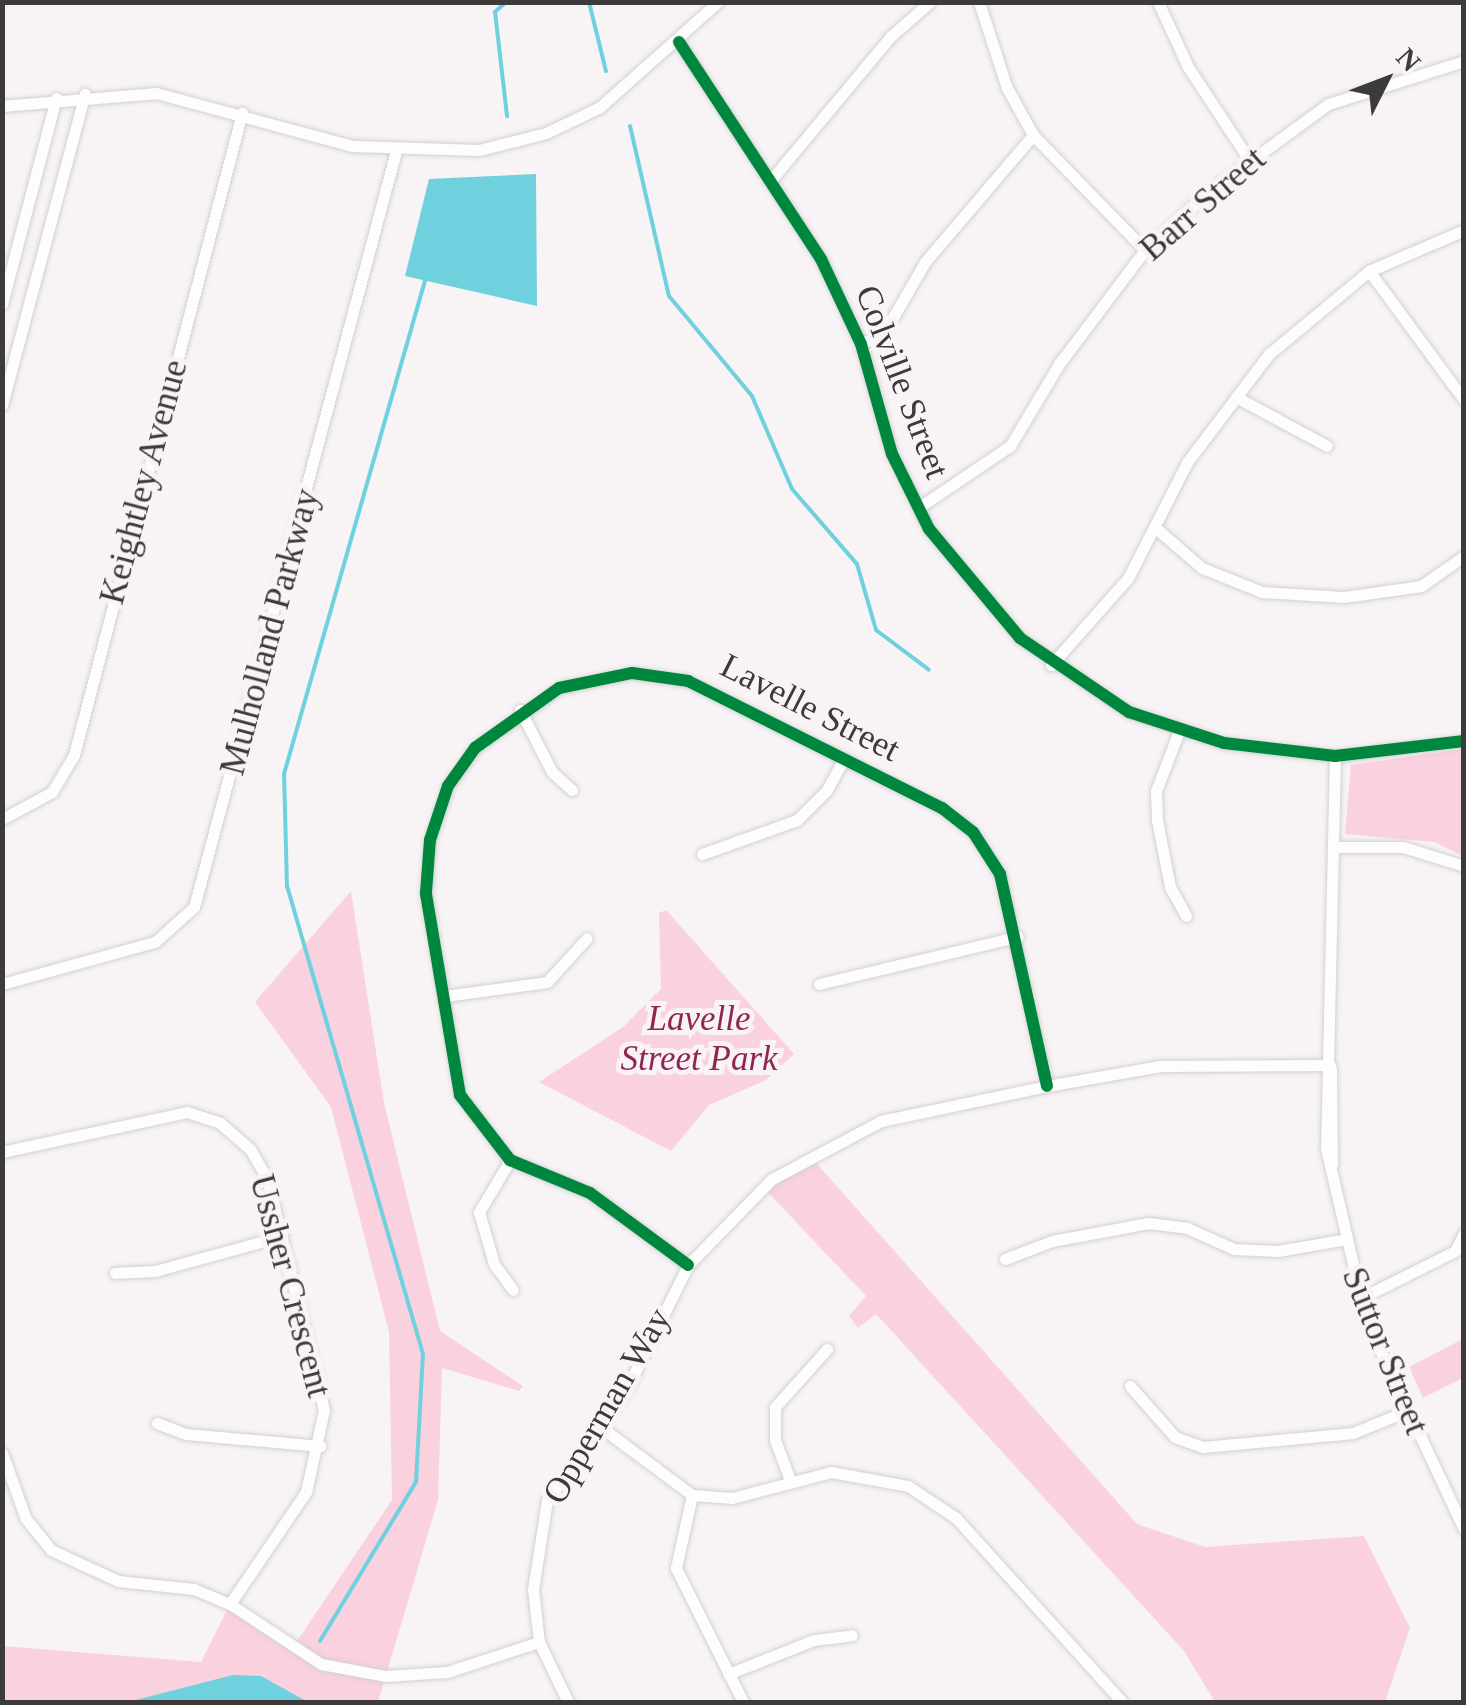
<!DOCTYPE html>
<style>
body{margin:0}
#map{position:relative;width:1466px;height:1705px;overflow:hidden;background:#f8f4f6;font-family:Georgia,serif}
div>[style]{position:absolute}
.green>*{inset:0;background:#fad1de}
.water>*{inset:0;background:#6fd0de}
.stream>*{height:4px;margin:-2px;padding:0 2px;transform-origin:2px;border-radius:2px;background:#6fd0de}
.roads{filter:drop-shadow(0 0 2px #d3d0d2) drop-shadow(0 0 2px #d3d0d2)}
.minor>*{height:11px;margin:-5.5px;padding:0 5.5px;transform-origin:5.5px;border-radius:5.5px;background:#fefdfe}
.cycleway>*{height:12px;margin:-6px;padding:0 6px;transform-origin:6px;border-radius:6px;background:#00873e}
span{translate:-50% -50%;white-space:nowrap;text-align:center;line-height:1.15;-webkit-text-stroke:10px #f9f3f5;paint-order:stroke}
.street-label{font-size:35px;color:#3c3a3a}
.park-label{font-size:35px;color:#902553;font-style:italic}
.frame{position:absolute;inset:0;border:5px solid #3c3a3a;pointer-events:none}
.north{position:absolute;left:1336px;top:30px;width:100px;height:100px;-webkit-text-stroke:8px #f9f3f5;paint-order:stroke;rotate:48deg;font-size:28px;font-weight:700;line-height:40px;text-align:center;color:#3c3a3a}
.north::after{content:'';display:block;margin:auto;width:35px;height:45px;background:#3c3a3a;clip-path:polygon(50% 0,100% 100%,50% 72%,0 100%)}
</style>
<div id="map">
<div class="green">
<div style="clip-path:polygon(1463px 749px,1463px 856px,1434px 842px,1345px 834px,1351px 765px)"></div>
<div style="clip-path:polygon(351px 891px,384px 1103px,440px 1331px,523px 1386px,519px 1391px,442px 1368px,438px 1500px,378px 1702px,3px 1702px,3px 1646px,201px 1662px,230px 1604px,293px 1647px,392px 1500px,389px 1332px,331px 1107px,255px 1002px)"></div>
<div style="clip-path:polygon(666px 910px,794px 1054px,766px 1080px,709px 1105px,671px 1151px,539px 1082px,623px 1027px,661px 989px,659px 913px)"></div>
<div style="clip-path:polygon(809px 1155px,1137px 1524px,1205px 1547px,1364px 1536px,1410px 1628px,1385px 1702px,1215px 1702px,1184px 1651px,876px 1314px,858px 1328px,849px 1316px,866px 1296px,763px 1187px)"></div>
<div style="clip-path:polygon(1463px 1339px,1463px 1378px,1423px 1398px,1409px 1367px)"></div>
</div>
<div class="water">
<div style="clip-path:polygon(536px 174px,537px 306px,405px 276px,429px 179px)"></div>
<div style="clip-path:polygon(233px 1675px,261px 1676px,308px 1702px,128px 1702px)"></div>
</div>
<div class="stream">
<div style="left:506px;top:2px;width:15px;rotate:138deg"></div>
<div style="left:495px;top:12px;width:105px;rotate:83.4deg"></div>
<div style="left:589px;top:2px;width:71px;rotate:76.2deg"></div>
<div style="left:630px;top:126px;width:174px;rotate:77.1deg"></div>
<div style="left:669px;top:296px;width:130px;rotate:50.3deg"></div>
<div style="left:752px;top:396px;width:101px;rotate:66.7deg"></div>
<div style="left:792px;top:489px;width:99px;rotate:49.1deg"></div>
<div style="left:857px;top:564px;width:69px;rotate:73.9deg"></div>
<div style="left:876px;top:630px;width:66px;rotate:37deg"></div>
<div style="left:320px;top:1641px;width:186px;rotate:-58.9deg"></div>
<div style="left:416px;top:1482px;width:128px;rotate:-86.9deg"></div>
<div style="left:423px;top:1354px;width:486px;rotate:-106.2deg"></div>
<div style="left:287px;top:887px;width:113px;rotate:-91.5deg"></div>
<div style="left:284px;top:774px;width:517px;rotate:-74.05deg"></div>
</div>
<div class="roads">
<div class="minor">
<div style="left:979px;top:2px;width:90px;rotate:72deg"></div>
<div style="left:1007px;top:88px;width:54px;rotate:61deg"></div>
<div style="left:1033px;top:135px;width:161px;rotate:45.8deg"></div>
<div style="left:1158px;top:2px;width:72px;rotate:65.2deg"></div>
<div style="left:1188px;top:67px;width:113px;rotate:56.6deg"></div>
<div style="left:679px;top:42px;width:259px;rotate:56.8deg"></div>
<div style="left:821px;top:259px;width:94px;rotate:64.8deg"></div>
<div style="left:861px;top:344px;width:114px;rotate:74.3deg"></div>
<div style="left:892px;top:454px;width:84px;rotate:63.7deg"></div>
<div style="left:929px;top:529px;width:142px;rotate:50.1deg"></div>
<div style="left:1020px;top:638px;width:132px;rotate:34.2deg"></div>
<div style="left:1129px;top:712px;width:100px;rotate:18.1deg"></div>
<div style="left:1224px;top:743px;width:112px;rotate:6.7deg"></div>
<div style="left:1335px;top:756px;width:130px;rotate:-6.6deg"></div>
<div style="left:2px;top:106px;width:155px;rotate:-4.8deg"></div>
<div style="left:156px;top:93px;width:203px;rotate:15.1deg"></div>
<div style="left:352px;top:146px;width:127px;rotate:1.8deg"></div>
<div style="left:479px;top:150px;width:69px;rotate:-14.2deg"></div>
<div style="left:546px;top:133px;width:60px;rotate:-25.7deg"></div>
<div style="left:600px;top:107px;width:158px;rotate:-41.7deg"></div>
<div style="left:771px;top:180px;width:187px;rotate:-50.2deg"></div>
<div style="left:891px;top:36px;width:52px;rotate:-41.1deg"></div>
<div style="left:1369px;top:271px;width:160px;rotate:53.6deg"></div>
<div style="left:2px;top:304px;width:213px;rotate:-75.3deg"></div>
<div style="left:861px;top:344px;width:25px;rotate:-26deg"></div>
<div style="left:884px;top:333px;width:82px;rotate:-60deg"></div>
<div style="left:925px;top:262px;width:167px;rotate:-49.6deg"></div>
<div style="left:1236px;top:397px;width:103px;rotate:28.3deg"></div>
<div style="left:2px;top:405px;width:322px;rotate:-75.1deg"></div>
<div style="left:918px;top:508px;width:111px;rotate:-34deg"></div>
<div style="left:1010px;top:446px;width:96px;rotate:-59.1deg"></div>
<div style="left:1059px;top:364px;width:143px;rotate:-53deg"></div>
<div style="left:1145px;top:250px;width:84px;rotate:-42.6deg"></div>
<div style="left:1207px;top:193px;width:150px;rotate:-36.3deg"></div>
<div style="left:1328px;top:104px;width:143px;rotate:-17.5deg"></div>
<div style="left:1157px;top:529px;width:60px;rotate:40.9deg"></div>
<div style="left:1202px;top:568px;width:65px;rotate:21.8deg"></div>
<div style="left:1262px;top:592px;width:82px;rotate:3.5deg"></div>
<div style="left:1344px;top:597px;width:78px;rotate:-8.1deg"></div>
<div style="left:1421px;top:586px;width:52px;rotate:-34.9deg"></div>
<div style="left:1051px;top:665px;width:116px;rotate:-48.5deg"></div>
<div style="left:1128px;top:578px;width:131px;rotate:-62.9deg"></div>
<div style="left:1188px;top:461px;width:134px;rotate:-52.9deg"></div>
<div style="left:1269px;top:354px;width:130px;rotate:-39.7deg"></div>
<div style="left:1369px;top:271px;width:103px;rotate:-23.3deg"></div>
<div style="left:520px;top:710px;width:70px;rotate:62.7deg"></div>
<div style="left:552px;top:772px;width:27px;rotate:42deg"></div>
<div style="left:1179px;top:731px;width:64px;rotate:111deg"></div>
<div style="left:1156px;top:791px;width:29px;rotate:88deg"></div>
<div style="left:1157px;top:820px;width:68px;rotate:79deg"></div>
<div style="left:1170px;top:887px;width:33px;rotate:61deg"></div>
<div style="left:1335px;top:756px;width:392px;rotate:91.3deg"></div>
<div style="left:1326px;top:1148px;width:177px;rotate:76.9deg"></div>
<div style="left:1366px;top:1320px;width:231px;rotate:64.9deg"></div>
<div style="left:2px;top:819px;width:57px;rotate:-28.4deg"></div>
<div style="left:52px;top:792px;width:43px;rotate:-59.3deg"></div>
<div style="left:74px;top:755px;width:664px;rotate:-75.34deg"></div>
<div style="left:1334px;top:847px;width:69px"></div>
<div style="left:1403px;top:847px;width:64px;rotate:17.3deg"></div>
<div style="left:702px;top:854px;width:101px;rotate:-19.7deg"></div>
<div style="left:797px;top:820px;width:42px;rotate:-45deg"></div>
<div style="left:827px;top:790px;width:36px;rotate:-62deg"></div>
<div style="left:2px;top:984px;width:159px;rotate:-15.4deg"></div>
<div style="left:155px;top:942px;width:52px;rotate:-41.9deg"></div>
<div style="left:194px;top:907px;width:783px;rotate:-75.04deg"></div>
<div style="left:819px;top:984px;width:204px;rotate:-13.4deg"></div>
<div style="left:445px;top:996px;width:103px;rotate:-7.8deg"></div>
<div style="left:547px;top:982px;width:59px;rotate:-47.7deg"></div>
<div style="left:1331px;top:1069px;width:95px;rotate:89.4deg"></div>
<div style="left:2px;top:1152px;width:189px;rotate:-12.2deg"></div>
<div style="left:187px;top:1112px;width:35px;rotate:18deg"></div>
<div style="left:220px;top:1123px;width:40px;rotate:41deg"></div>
<div style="left:250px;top:1149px;width:34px;rotate:60deg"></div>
<div style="left:267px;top:1178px;width:239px;rotate:76.2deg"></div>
<div style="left:324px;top:1410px;width:84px;rotate:102.4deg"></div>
<div style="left:306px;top:1492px;width:135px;rotate:124.2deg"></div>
<div style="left:510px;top:1160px;width:61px;rotate:120.8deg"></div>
<div style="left:479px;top:1212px;width:54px;rotate:73.9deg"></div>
<div style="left:494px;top:1264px;width:32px;rotate:54deg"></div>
<div style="left:1005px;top:1259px;width:50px;rotate:-21deg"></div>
<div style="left:1052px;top:1241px;width:98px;rotate:-10.6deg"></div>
<div style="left:1148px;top:1223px;width:39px;rotate:7deg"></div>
<div style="left:1187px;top:1228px;width:51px;rotate:24.1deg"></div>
<div style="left:1234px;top:1249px;width:44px;rotate:2.6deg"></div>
<div style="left:1278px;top:1251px;width:65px;rotate:-9.8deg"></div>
<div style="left:688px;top:1265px;width:122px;rotate:-143.7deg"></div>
<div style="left:590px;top:1193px;width:87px;rotate:-157.6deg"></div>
<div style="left:510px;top:1160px;width:82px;rotate:-127.6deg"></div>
<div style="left:460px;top:1095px;width:205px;rotate:-99.6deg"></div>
<div style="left:426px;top:893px;width:53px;rotate:-85.7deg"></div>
<div style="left:430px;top:840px;width:57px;rotate:-71.6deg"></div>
<div style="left:448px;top:786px;width:47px;rotate:-54.6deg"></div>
<div style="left:475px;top:748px;width:103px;rotate:-35.5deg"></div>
<div style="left:559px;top:688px;width:75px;rotate:-11.6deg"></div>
<div style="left:632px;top:673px;width:57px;rotate:8.1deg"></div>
<div style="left:688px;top:681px;width:284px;rotate:26.6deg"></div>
<div style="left:942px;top:808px;width:39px;rotate:38deg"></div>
<div style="left:973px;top:832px;width:50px;rotate:57.3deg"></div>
<div style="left:1000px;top:874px;width:217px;rotate:77.5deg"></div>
<div style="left:115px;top:1273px;width:40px;rotate:-2.9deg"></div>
<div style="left:155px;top:1271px;width:132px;rotate:-15.4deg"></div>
<div style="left:1359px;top:1299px;width:107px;rotate:-26.6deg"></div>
<div style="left:1455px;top:1251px;width:20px;rotate:-63deg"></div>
<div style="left:1130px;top:1386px;width:68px;rotate:48.6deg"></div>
<div style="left:1175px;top:1437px;width:30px;rotate:20deg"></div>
<div style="left:1203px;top:1447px;width:151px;rotate:-5.3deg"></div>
<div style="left:1353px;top:1433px;width:55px;rotate:-22.4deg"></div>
<div style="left:157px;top:1423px;width:31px;rotate:21deg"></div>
<div style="left:186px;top:1434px;width:135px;rotate:5.1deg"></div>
<div style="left:598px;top:1425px;width:117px;rotate:36.7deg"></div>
<div style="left:692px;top:1495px;width:40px;rotate:4.3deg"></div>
<div style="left:732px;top:1498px;width:102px;rotate:-14.7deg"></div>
<div style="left:831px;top:1472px;width:78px;rotate:10.3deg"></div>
<div style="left:908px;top:1486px;width:58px;rotate:33.7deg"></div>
<div style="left:956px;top:1518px;width:248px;rotate:47.9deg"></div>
<div style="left:2px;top:1453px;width:70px;rotate:70deg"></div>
<div style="left:26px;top:1519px;width:40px;rotate:51deg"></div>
<div style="left:51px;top:1550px;width:74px;rotate:24.8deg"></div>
<div style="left:118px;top:1581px;width:76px;rotate:6deg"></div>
<div style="left:194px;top:1589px;width:39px;rotate:23deg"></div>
<div style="left:230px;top:1604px;width:109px;rotate:33.4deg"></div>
<div style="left:321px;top:1664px;width:65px;rotate:10.6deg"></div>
<div style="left:385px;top:1676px;width:62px;rotate:-3.7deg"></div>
<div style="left:447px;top:1672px;width:97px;rotate:-18.1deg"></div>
<div style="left:790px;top:1480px;width:43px;rotate:-110.6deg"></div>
<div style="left:775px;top:1440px;width:33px;rotate:-90deg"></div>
<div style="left:775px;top:1407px;width:78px;rotate:-48.1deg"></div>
<div style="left:692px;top:1495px;width:75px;rotate:102.4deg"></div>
<div style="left:676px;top:1568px;width:150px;rotate:63.4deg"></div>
<div style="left:728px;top:1674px;width:92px;rotate:-21.6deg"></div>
<div style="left:814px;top:1640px;width:38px;rotate:-7deg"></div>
<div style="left:568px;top:1702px;width:67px;rotate:-115.8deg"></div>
<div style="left:539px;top:1642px;width:53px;rotate:-96.5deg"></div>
<div style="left:533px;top:1589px;width:89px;rotate:-81deg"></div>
<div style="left:547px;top:1501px;width:143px;rotate:-55deg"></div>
<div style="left:629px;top:1384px;width:133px;rotate:-63.6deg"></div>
<div style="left:688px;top:1265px;width:120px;rotate:-45.7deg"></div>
<div style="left:772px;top:1179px;width:123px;rotate:-28deg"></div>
<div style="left:881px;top:1121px;width:170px;rotate:-11.9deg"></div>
<div style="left:1047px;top:1086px;width:115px;rotate:-10deg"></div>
<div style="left:1160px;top:1066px;width:170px;rotate:-0.3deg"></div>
</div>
</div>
<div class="cycleway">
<div style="left:679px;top:42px;width:259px;rotate:56.8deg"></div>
<div style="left:821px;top:259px;width:94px;rotate:64.8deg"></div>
<div style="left:861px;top:344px;width:114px;rotate:74.3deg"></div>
<div style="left:892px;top:454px;width:84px;rotate:63.7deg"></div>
<div style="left:929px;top:529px;width:142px;rotate:50.1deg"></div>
<div style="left:1020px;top:638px;width:132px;rotate:34.2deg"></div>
<div style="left:1129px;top:712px;width:100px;rotate:18.1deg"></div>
<div style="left:1224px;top:743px;width:112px;rotate:6.7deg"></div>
<div style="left:1335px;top:756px;width:130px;rotate:-6.6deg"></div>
<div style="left:688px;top:1265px;width:122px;rotate:-143.7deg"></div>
<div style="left:590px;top:1193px;width:87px;rotate:-157.6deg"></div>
<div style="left:510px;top:1160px;width:82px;rotate:-127.6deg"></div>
<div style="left:460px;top:1095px;width:205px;rotate:-99.6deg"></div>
<div style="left:426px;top:893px;width:53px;rotate:-85.7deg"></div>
<div style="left:430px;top:840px;width:57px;rotate:-71.6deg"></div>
<div style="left:448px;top:786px;width:47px;rotate:-54.6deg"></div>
<div style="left:475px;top:748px;width:103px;rotate:-35.5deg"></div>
<div style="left:559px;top:688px;width:75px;rotate:-11.6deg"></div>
<div style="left:632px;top:673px;width:57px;rotate:8.1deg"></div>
<div style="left:688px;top:681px;width:284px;rotate:26.6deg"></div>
<div style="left:942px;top:808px;width:39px;rotate:38deg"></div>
<div style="left:973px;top:832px;width:50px;rotate:57.3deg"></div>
<div style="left:1000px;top:874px;width:217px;rotate:77.5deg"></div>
</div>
<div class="street-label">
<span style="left:1203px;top:204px;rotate:-41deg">Barr Street</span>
<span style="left:902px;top:382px;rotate:69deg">Colville Street</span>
<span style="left:144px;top:482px;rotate:-75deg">Keightley Avenue</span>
<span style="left:270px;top:632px;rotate:-75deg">Mulholland Parkway</span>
<span style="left:810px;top:708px;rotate:27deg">Lavelle Street</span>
<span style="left:290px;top:1286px;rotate:75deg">Ussher Crescent</span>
<span style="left:1385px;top:1351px;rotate:68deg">Suttor Street</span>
<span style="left:607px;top:1406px;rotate:-60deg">Opperman Way</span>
</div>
<div class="park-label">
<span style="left:699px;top:1039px">Lavelle<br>Street Park</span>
</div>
<div class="frame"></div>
<div class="north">N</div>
</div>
